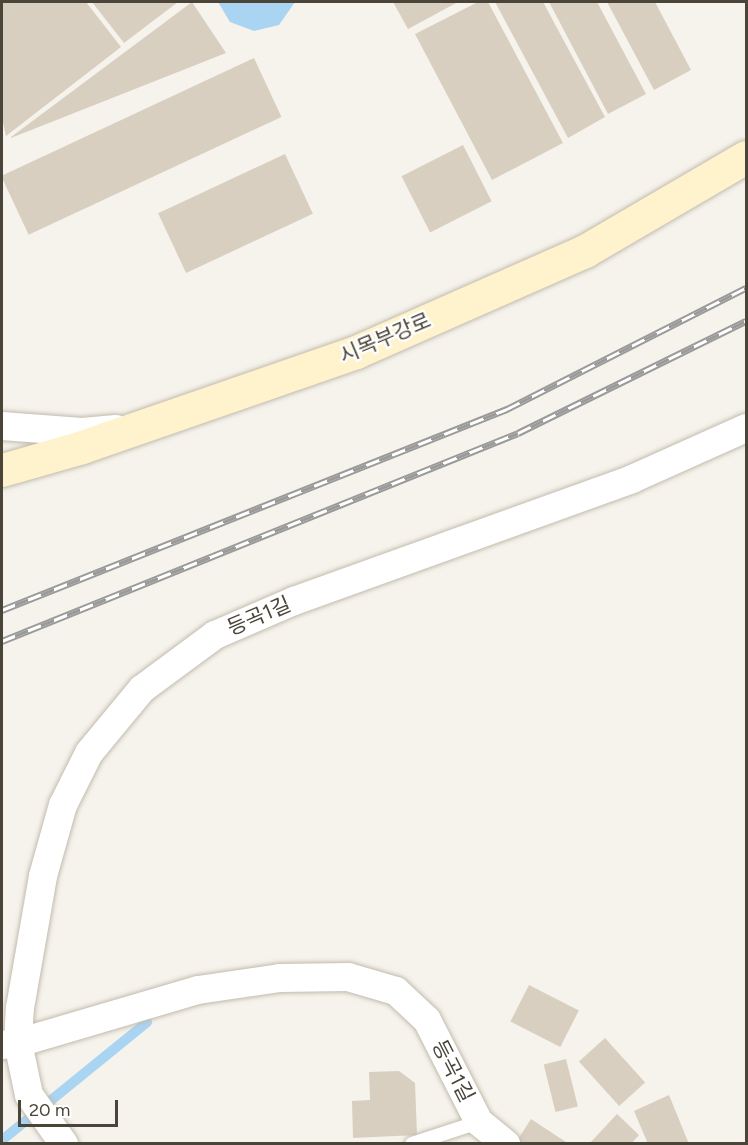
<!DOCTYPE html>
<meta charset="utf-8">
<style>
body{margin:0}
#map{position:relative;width:748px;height:1145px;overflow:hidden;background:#f6f3ec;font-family:Figtree,"Noto Sans KR",sans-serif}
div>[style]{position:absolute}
.water>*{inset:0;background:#a9d4f2}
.stream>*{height:10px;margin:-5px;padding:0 5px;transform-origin:5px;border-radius:5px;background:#a9d4f2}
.building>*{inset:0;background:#d8cfc1;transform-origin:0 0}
.roads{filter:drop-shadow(0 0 2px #c2bbae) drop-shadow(0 0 2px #c2bbae)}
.lane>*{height:14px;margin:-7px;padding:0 7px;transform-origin:7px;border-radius:7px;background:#fff}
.street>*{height:28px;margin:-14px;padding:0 14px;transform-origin:14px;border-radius:14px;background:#fff}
.secondary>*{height:33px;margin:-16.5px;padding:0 16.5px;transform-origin:16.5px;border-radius:16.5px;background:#fff3cd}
.rail>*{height:7px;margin-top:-3.5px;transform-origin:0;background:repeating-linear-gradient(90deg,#fff 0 14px,#9a9a9a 0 28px);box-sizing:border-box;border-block:2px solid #9a9a9a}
span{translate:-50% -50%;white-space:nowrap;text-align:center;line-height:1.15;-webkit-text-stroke:4.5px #fff;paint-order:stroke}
.street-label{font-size:21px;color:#4b4439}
.frame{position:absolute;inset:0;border:3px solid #4b4439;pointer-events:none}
.scale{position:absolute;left:18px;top:1100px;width:100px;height:27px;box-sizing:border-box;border:3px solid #4b4439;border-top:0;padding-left:8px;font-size:18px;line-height:21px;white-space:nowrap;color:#4b4439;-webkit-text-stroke:4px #fff;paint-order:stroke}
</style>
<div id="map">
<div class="water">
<div style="clip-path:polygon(218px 2px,295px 2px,279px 25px,254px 31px,230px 22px)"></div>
</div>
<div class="stream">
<div style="left:2px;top:1140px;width:187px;rotate:-39.1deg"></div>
</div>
<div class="building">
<div style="clip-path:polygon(2px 2px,86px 2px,121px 47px,6px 136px,2px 118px)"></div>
<div style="clip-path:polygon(92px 2px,178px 2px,124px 43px)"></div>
<div style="clip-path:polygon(192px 2px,226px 53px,11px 138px,11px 137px)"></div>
<div style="clip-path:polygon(393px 2px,458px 2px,408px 29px)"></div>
<div style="clip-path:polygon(478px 2px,488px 2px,563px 143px,492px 180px,415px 34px)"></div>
<div style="clip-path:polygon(495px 2px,543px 2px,605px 117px,568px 138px)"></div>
<div style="clip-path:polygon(549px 2px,597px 2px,646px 94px,608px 114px)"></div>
<div style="clip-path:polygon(607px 2px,655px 2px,691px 70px,654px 90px)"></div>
<div style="left:254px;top:58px;width:65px;height:279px;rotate:65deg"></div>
<div style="left:463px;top:145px;width:63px;height:69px;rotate:63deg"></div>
<div style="left:285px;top:154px;width:66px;height:140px;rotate:65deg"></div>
<div style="left:529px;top:985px;width:56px;height:41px;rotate:27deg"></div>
<div style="left:605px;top:1038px;width:60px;height:35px;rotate:48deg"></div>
<div style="left:566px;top:1059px;width:49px;height:23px;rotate:76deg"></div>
<div style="clip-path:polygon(399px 1071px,415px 1083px,417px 1135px,353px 1138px,352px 1101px,370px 1100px,369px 1072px)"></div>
<div style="clip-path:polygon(669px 1095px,689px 1144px,648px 1144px,634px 1111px)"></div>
<div style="clip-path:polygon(617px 1114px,639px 1135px,631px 1144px,589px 1144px)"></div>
<div style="clip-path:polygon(531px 1119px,569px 1144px,515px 1144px)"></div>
</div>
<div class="roads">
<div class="lane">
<div style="left:412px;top:1144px;width:71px;rotate:-18.2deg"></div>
</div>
<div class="street">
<div style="left:2px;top:426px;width:80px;rotate:4.3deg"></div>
<div style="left:82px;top:432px;width:34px;rotate:-5deg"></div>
<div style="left:2px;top:1045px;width:16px;rotate:-7deg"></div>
<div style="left:18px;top:1043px;width:188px;rotate:-16.4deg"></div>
<div style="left:198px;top:990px;width:83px;rotate:-8.3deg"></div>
<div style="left:280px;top:978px;width:68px;rotate:-0.8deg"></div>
<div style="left:348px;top:977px;width:50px;rotate:16.3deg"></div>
<div style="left:396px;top:991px;width:42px;rotate:43.1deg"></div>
<div style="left:427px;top:1020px;width:114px;rotate:63deg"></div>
<div style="left:479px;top:1122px;width:35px;rotate:39deg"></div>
<div style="left:64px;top:1144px;width:60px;rotate:-125.5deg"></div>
<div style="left:29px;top:1095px;width:53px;rotate:-101.9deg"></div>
<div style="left:18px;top:1043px;width:35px;rotate:-87deg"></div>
<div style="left:20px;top:1008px;width:134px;rotate:-80.1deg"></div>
<div style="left:43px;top:876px;width:74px;rotate:-74.3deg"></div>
<div style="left:63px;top:805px;width:58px;rotate:-63.4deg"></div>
<div style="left:89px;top:753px;width:83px;rotate:-50.4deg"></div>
<div style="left:142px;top:689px;width:91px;rotate:-36.5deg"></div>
<div style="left:215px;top:635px;width:86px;rotate:-23.3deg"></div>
<div style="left:294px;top:601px;width:359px;rotate:-19.8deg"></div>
<div style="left:632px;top:479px;width:125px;rotate:-24.1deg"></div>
</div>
<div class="secondary">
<div style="left:2px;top:470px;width:83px;rotate:-16deg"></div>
<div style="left:82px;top:447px;width:290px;rotate:-19.1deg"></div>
<div style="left:356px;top:352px;width:250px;rotate:-23.8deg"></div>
<div style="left:585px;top:251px;width:186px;rotate:-30.3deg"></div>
</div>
</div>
<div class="rail">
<div style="left:2px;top:610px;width:544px;rotate:-21.7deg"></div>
<div style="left:507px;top:409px;width:268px;rotate:-26.9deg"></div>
<div style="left:2px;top:641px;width:556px;rotate:-21.95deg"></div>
<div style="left:518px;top:433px;width:254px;rotate:-26.2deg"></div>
</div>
<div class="street-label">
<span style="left:385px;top:338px;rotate:-23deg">시목부강로</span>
<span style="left:259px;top:616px;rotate:-23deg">등곡1길</span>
<span style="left:453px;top:1071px;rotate:63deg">등곡1길</span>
</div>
<div class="frame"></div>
<div class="scale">20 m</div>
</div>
